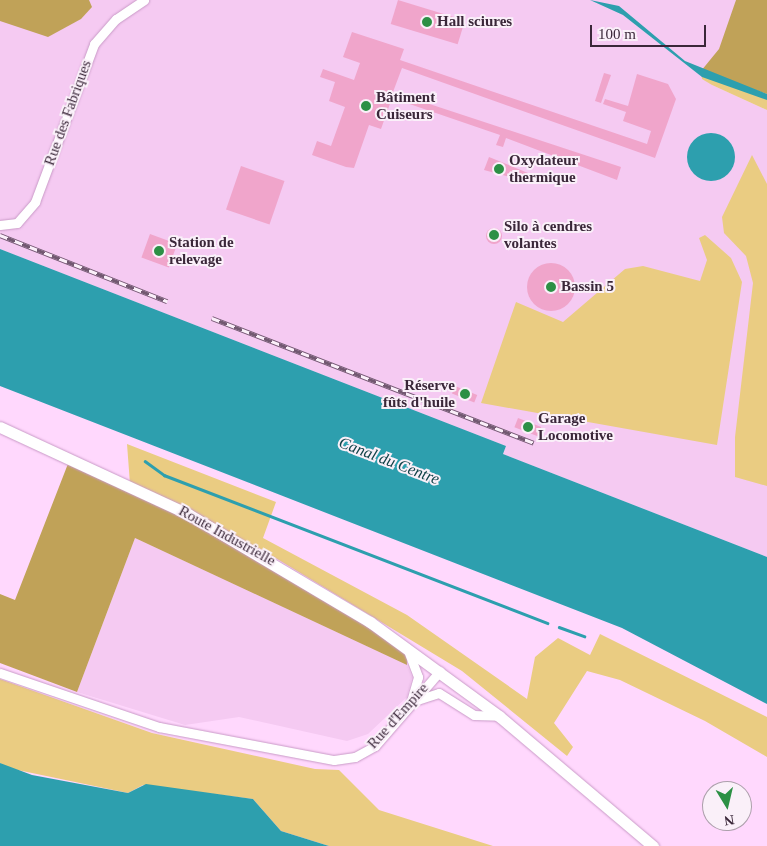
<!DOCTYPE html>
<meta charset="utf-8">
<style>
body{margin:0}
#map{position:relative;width:767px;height:846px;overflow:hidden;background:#ffd8fd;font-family:Georgia,serif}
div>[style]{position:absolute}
.built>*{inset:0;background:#f5caf2}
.green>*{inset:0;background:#eacc82}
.forest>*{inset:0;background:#c0a258}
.water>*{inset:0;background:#2d9fae}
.round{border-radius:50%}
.stream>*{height:2.5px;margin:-1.25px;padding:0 1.25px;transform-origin:1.25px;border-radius:1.25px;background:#2d9fae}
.building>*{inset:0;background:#f0a5cb;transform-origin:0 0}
.roads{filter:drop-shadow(0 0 1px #c99ac7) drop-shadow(0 0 1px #c99ac7)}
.street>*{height:9px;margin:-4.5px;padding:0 4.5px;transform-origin:4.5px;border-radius:4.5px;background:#fff}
.secondary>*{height:11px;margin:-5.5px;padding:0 5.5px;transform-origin:5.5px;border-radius:5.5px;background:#fff}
.rail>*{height:4.5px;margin-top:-2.25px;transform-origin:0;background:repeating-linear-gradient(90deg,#faf0f9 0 8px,#725971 0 16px);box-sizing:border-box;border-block:1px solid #725971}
.dots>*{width:14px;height:14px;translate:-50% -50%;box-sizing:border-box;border:2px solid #faf0f9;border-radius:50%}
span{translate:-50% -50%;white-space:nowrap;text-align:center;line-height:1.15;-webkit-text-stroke:4px #faf0f9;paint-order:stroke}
.poi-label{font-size:15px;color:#3a2739;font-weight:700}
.left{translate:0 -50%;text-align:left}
.right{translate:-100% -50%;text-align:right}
.street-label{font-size:15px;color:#3a2739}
.water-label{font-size:16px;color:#13444a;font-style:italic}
.north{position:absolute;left:702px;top:781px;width:50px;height:50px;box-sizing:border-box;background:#faf0f9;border:1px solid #ada0ac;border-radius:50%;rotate:171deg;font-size:14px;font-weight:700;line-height:20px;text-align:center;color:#3a2739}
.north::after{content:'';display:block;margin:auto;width:18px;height:22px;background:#2c9045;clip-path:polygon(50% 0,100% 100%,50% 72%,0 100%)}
.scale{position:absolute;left:590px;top:25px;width:116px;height:22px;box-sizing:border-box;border:2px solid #3a2739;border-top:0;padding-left:6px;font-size:15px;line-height:18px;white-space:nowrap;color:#3a2739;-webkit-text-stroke:4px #faf0f9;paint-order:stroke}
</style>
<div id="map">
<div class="built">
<div style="clip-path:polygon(0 0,736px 0,732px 14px,767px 0,712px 85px,767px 110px,767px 557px,503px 454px,506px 446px,0 249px)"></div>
<div style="clip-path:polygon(135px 538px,407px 665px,412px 677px,407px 697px,368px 734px,347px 741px,239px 717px,185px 725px,77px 692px)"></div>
</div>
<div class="green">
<div style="clip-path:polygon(701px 71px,767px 94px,767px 110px,712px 85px,702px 79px)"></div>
<div style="clip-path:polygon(752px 155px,767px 184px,767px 486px,735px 477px,735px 437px,753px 283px,746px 256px,724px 233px,722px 217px)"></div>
<div style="clip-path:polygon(705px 235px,731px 258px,742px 282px,717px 445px,481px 403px,516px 302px,563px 322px,625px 269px,643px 266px,700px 281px,707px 260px,699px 238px)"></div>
<div style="clip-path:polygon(127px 444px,276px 502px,263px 538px,407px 615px,527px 699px,535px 657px,558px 638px,590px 655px,600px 634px,767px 717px,767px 757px,705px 721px,620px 680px,587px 671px,554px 723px,573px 747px,567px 756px,462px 671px,259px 548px,256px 552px,130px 484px)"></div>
<div style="clip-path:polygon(0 679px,152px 733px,315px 769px,339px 770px,379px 810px,493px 846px,329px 846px,281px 831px,253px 799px,143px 785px,128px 793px,8px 768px,0 763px)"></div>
</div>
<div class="forest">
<div style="clip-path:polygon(0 0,89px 0,92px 7px,81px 19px,48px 37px,0 21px)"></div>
<div style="clip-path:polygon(736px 0,767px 0,767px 94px,701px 71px,719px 49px)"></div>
<div style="clip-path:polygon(71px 456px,114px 476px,407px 648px,407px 665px,135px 538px,77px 692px,0 663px,0 594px,15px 600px)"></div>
</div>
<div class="water">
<div style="clip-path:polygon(590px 0,619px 6px,685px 61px,767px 94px,767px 100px,702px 77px,623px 15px)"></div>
<div class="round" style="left:687px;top:133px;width:48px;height:48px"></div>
<div style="clip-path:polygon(0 249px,506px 446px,503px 454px,767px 557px,767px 704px,622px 628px,0 386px)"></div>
<div style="clip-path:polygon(0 763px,32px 775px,128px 793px,146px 784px,253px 799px,281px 831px,329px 846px,0 846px)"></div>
</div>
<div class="stream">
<div style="left:145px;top:461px;width:24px;rotate:36deg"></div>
<div style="left:164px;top:475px;width:411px;rotate:21.1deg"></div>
<div style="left:559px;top:627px;width:27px;rotate:20deg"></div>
</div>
<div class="building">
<div style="left:398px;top:0;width:70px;height:25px;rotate:17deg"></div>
<div style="clip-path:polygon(352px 32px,404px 49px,400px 60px,647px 144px,651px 131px,623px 121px,626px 112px,603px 104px,605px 99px,628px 106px,637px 74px,668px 84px,676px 99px,655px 158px,402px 68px,393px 92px,621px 167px,617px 180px,506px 138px,503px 147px,496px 145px,500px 135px,392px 98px,381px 129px,369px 125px,354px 168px,346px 167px,312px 155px,317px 141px,331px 146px,345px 107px,329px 101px,335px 82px,320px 77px,323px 69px,354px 80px,360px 63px,343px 57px)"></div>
<div style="clip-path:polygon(604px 73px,611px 75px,601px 103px,595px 101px)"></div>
<div style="clip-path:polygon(489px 157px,528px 173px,525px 181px,484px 170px)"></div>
<div style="left:241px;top:166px;width:46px;height:46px;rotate:19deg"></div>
<div class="round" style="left:486px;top:228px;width:16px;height:16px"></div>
<div style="left:150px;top:234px;width:29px;height:25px;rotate:20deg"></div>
<div class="round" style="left:527px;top:263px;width:48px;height:48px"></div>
<div style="left:455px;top:386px;width:24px;height:8px;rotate:22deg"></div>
<div style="left:518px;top:418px;width:25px;height:10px;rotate:21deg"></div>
</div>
<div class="roads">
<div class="street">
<div style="left:0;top:225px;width:17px;rotate:-7deg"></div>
<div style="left:17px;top:223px;width:28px;rotate:-49deg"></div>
<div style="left:35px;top:202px;width:169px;rotate:-69.5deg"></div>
<div style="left:94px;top:44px;width:33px;rotate:-49deg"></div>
<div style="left:116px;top:19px;width:34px;rotate:-34deg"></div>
<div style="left:407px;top:648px;width:31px;rotate:69deg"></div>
<div style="left:418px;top:677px;width:26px;rotate:106deg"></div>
<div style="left:411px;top:702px;width:29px;rotate:-18deg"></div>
<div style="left:439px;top:693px;width:41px;rotate:32.2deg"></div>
<div style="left:474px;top:715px;width:25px;rotate:2deg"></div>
<div style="left:0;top:673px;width:168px;rotate:18.8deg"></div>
<div style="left:159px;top:727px;width:178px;rotate:10.7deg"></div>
<div style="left:334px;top:760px;width:21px;rotate:-8deg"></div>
<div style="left:355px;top:757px;width:23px;rotate:-29deg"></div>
<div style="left:375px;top:746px;width:99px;rotate:-49.1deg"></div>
</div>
<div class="secondary">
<div style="left:0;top:427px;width:207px;rotate:24.8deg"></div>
<div style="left:188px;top:514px;width:212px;rotate:30.7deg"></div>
<div style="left:370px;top:622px;width:160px;rotate:36.1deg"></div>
<div style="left:499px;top:716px;width:202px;rotate:40.2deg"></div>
</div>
</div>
<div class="rail">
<div style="left:0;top:235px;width:180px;rotate:21.6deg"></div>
<div style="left:212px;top:318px;width:345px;rotate:21.2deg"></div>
</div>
<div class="dots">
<div style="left:427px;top:22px;background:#2c9045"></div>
<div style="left:366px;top:106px;background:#2c9045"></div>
<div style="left:499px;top:169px;background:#2c9045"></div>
<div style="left:494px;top:235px;background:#2c9045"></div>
<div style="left:159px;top:251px;background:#2c9045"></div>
<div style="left:551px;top:287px;background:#2c9045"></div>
<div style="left:465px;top:394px;background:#2c9045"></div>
<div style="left:528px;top:427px;background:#2c9045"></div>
</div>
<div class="poi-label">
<span class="left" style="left:437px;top:22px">Hall sciures</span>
<span class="left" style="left:376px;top:106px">Bâtiment<br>Cuiseurs</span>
<span class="left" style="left:509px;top:169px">Oxydateur<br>thermique</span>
<span class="left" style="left:504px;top:235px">Silo à cendres<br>volantes</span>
<span class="left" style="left:169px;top:251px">Station de<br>relevage</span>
<span class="left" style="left:561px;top:287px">Bassin 5</span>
<span class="right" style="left:455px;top:394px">Réserve<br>fûts d'huile</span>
<span class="left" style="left:538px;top:427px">Garage<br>Locomotive</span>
</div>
<div class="street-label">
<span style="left:68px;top:113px;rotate:-70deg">Rue des Fabriques</span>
<span style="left:227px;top:536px;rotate:29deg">Route Industrielle</span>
<span style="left:398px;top:716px;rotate:-48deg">Rue d'Empire</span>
</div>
<div class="water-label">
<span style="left:389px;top:461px;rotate:21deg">Canal du Centre</span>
</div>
<div class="north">N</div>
<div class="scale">100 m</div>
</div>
